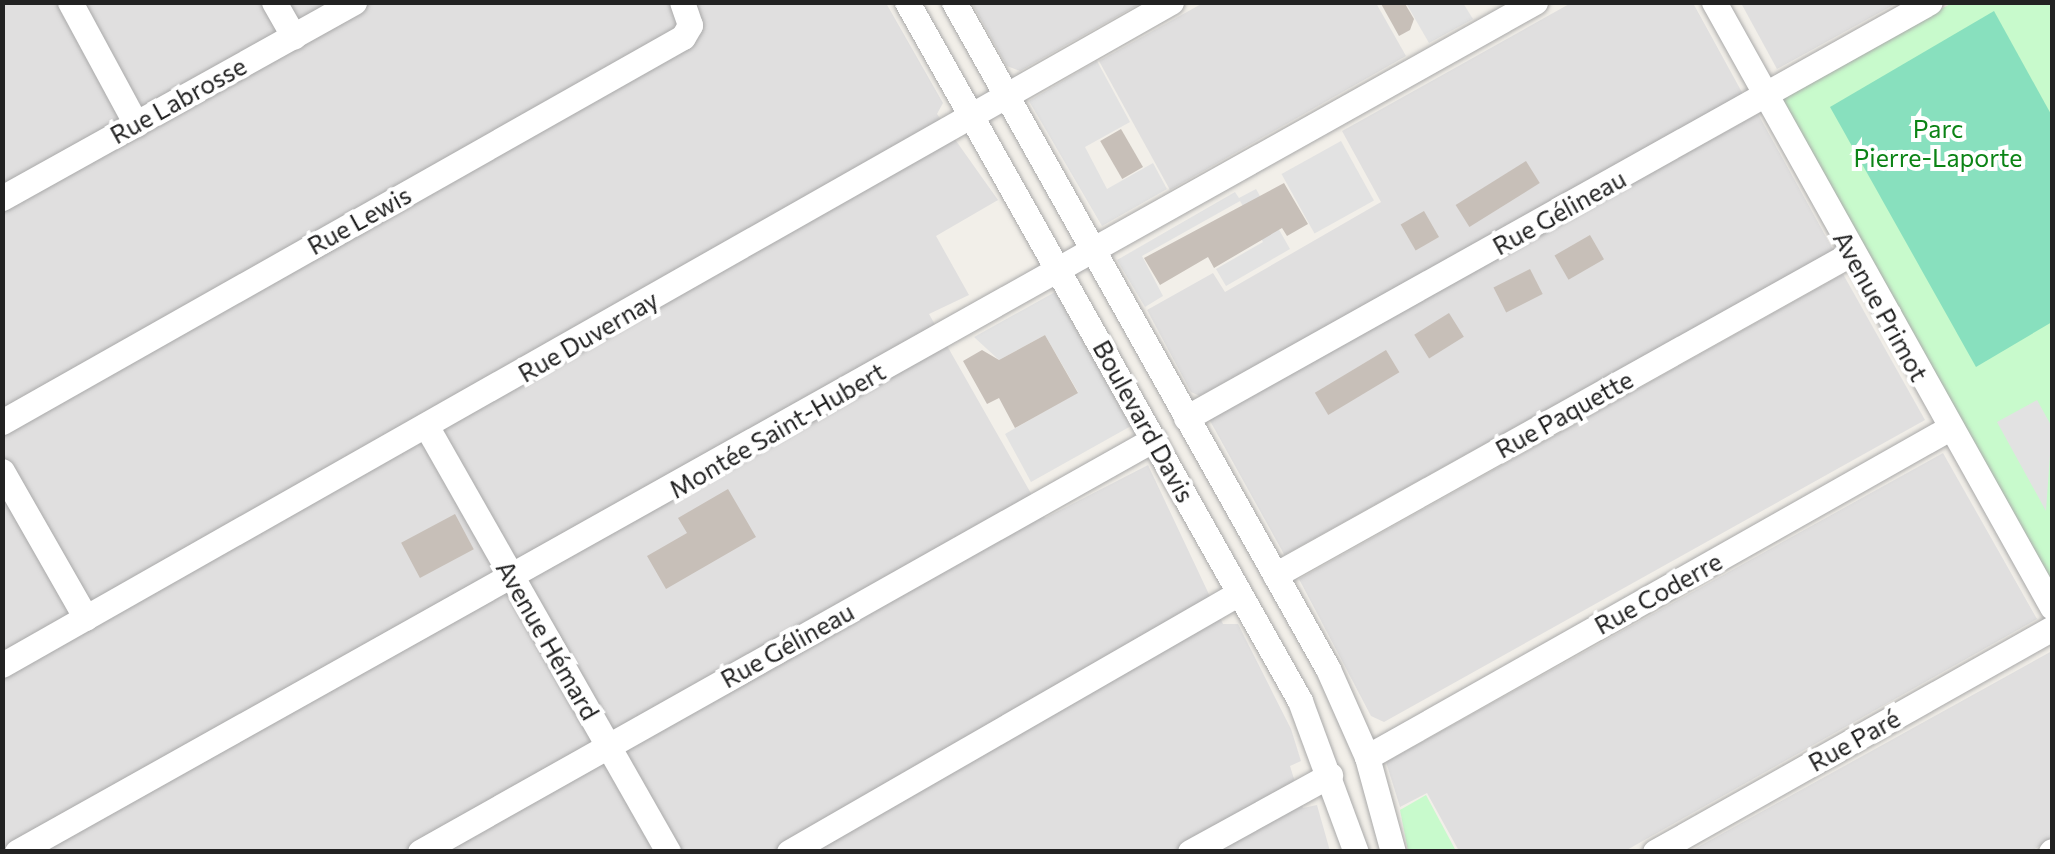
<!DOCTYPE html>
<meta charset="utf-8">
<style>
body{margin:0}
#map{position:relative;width:2055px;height:854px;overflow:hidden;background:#f2efe9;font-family:Commissioner,sans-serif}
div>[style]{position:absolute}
.residential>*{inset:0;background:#e0dfdf;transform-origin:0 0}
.park>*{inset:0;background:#c8facc}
.pitch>*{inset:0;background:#88e0be}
.parking>*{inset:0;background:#e2e2e2;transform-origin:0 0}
.building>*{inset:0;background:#c7bfb8;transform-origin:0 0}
.roads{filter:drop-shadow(0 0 2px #a9a9a9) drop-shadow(0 0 2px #a9a9a9)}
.minor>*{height:25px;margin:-12.5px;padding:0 12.5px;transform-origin:12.5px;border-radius:12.5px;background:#fff}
span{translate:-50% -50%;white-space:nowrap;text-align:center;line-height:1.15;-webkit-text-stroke:8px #fff;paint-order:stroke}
.street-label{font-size:25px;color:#222}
.park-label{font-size:25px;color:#0c8416}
.frame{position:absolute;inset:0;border:5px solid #222;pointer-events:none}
</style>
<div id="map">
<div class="residential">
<div style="clip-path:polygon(2px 3px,886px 3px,943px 103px,937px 114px,998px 200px,936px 236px,969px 295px,929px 314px,1045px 518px,1148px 465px,1223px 624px,1238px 624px,1291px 729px,1301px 761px,1290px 766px,1303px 808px,1317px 805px,1330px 851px,3px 851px)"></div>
<div style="clip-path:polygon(972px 3px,1141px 3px,1020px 71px,1007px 66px)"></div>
<div style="clip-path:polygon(1203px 3px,1376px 3px,1406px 56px,1170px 190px,1099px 61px)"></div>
<div style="clip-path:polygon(1571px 3px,1693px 3px,1744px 96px,1200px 396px,1191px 392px,1147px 310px,1213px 273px,1225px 292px,1381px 202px,1342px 131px)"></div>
<div style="clip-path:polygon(1741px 3px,1897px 3px,1777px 69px)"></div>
<div style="left:1758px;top:114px;width:156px;height:628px;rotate:61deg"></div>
<div style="clip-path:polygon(1843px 274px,1925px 420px,1384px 722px,1371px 716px,1299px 579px)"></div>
<div style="clip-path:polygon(1943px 453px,2037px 619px,1625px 851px,1459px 851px,1427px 793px,1400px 807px,1386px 762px)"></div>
<div style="clip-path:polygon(2052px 651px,2052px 839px,2031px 851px,1689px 852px)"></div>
</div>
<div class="park">
<div style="clip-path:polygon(1952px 3px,2052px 3px,2052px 581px,1780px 99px)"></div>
<div style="clip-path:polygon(1426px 795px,1456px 851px,1408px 851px,1400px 810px)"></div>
</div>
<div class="pitch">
<div style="clip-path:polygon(1994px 11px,2052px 116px,2052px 322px,1976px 367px,1830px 107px)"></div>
</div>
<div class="parking">
<div style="clip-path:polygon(1406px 3px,1463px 3px,1473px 19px,1429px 43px)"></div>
<div style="clip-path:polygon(1097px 61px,1130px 122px,1085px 147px,1107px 189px,1153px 163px,1167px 189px,1102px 226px,1029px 101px)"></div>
<div style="left:1341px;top:141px;width:68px;height:68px;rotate:61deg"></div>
<div style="clip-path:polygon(1256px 189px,1290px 249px,1226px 286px,1216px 269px,1263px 242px,1240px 201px,1142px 256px,1163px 296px,1145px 307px,1117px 260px,1235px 192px,1239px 198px)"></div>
<div style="clip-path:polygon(1055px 292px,1131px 426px,1031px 482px,1005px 434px,1078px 392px,1045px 335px,999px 360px,974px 337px)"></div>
<div style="clip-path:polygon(2037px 400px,2052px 427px,2046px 511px,1997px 422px)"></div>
</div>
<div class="building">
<div style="clip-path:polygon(1380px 2px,1404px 2px,1414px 19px,1410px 30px,1399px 36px)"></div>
<div style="left:1121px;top:129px;width:44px;height:24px;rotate:60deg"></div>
<div style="left:1526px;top:161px;width:26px;height:83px;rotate:58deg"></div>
<div style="clip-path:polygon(1284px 183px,1308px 224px,1287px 236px,1282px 228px,1214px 268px,1208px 257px,1160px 285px,1144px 258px)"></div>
<div style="left:1424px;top:211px;width:30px;height:27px;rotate:60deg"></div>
<div style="left:1590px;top:235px;width:28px;height:41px;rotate:60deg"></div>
<div style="left:1530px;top:269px;width:28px;height:41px;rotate:63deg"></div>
<div style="left:1449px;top:313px;width:28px;height:41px;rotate:58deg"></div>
<div style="clip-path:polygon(1045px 335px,1078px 393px,1015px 428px,999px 398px,987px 404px,963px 361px,982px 350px,999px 360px)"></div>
<div style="left:1386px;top:350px;width:26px;height:83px;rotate:59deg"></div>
<div style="clip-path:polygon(728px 489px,756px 537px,666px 589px,647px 556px,687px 533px,678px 518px)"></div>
<div style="left:455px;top:514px;width:40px;height:61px;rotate:62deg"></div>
</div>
<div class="roads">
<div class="minor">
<div style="left:70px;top:2px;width:139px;rotate:61.6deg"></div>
<div style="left:274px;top:2px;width:40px;rotate:60.3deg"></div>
<div style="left:907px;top:2px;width:802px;rotate:60.65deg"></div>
<div style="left:1300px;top:701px;width:161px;rotate:69.7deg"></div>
<div style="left:954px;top:2px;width:765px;rotate:60.72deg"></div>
<div style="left:1328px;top:669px;width:96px;rotate:66.1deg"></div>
<div style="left:1367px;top:757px;width:98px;rotate:74.7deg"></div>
<div style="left:1714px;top:2px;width:693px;rotate:60.81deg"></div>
<div style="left:2px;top:198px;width:403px;rotate:-29.1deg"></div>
<div style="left:1186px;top:418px;width:852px;rotate:-29.21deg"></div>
<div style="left:2px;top:422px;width:782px;rotate:-29.48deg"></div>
<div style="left:683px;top:37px;width:14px;rotate:-60deg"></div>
<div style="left:690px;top:25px;width:24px;rotate:-109deg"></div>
<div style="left:428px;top:429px;width:486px;rotate:60.4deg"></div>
<div style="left:2px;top:471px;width:169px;rotate:60.3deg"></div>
<div style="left:1275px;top:575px;width:661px;rotate:-29.16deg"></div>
<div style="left:2px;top:665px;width:1344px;rotate:-29.56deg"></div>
<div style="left:1367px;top:757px;width:667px;rotate:-29.45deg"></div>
<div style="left:17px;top:852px;width:1740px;rotate:-29.25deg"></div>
<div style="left:420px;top:852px;width:842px;rotate:-29.37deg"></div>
<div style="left:789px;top:852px;width:519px;rotate:-29.92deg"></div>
<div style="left:1190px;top:852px;width:160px;rotate:-28.8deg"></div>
<div style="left:1655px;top:852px;width:456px;rotate:-29.4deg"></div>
<div style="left:2051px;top:852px;width:1px;rotate:-45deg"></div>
</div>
</div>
<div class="street-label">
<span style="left:178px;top:100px;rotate:-29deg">Rue Labrosse</span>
<span style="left:1559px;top:212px;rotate:-29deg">Rue Gélineau</span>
<span style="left:359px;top:220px;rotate:-29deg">Rue Lewis</span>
<span style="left:1881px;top:306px;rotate:61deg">Avenue Primot</span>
<span style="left:588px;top:336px;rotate:-30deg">Rue Duvernay</span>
<span style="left:1564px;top:414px;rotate:-29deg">Rue Paquette</span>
<span style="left:1144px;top:421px;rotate:61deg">Boulevard Davis</span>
<span style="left:777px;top:430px;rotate:-30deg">Montée Saint-Hubert</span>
<span style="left:1658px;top:593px;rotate:-29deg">Rue Coderre</span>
<span style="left:548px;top:640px;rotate:60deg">Avenue Hémard</span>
<span style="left:787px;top:645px;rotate:-29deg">Rue Gélineau</span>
<span style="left:1854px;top:740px;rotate:-29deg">Rue Paré</span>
</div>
<div class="park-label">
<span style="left:1938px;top:143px">Parc<br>Pierre-Laporte</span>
</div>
<div class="frame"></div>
</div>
